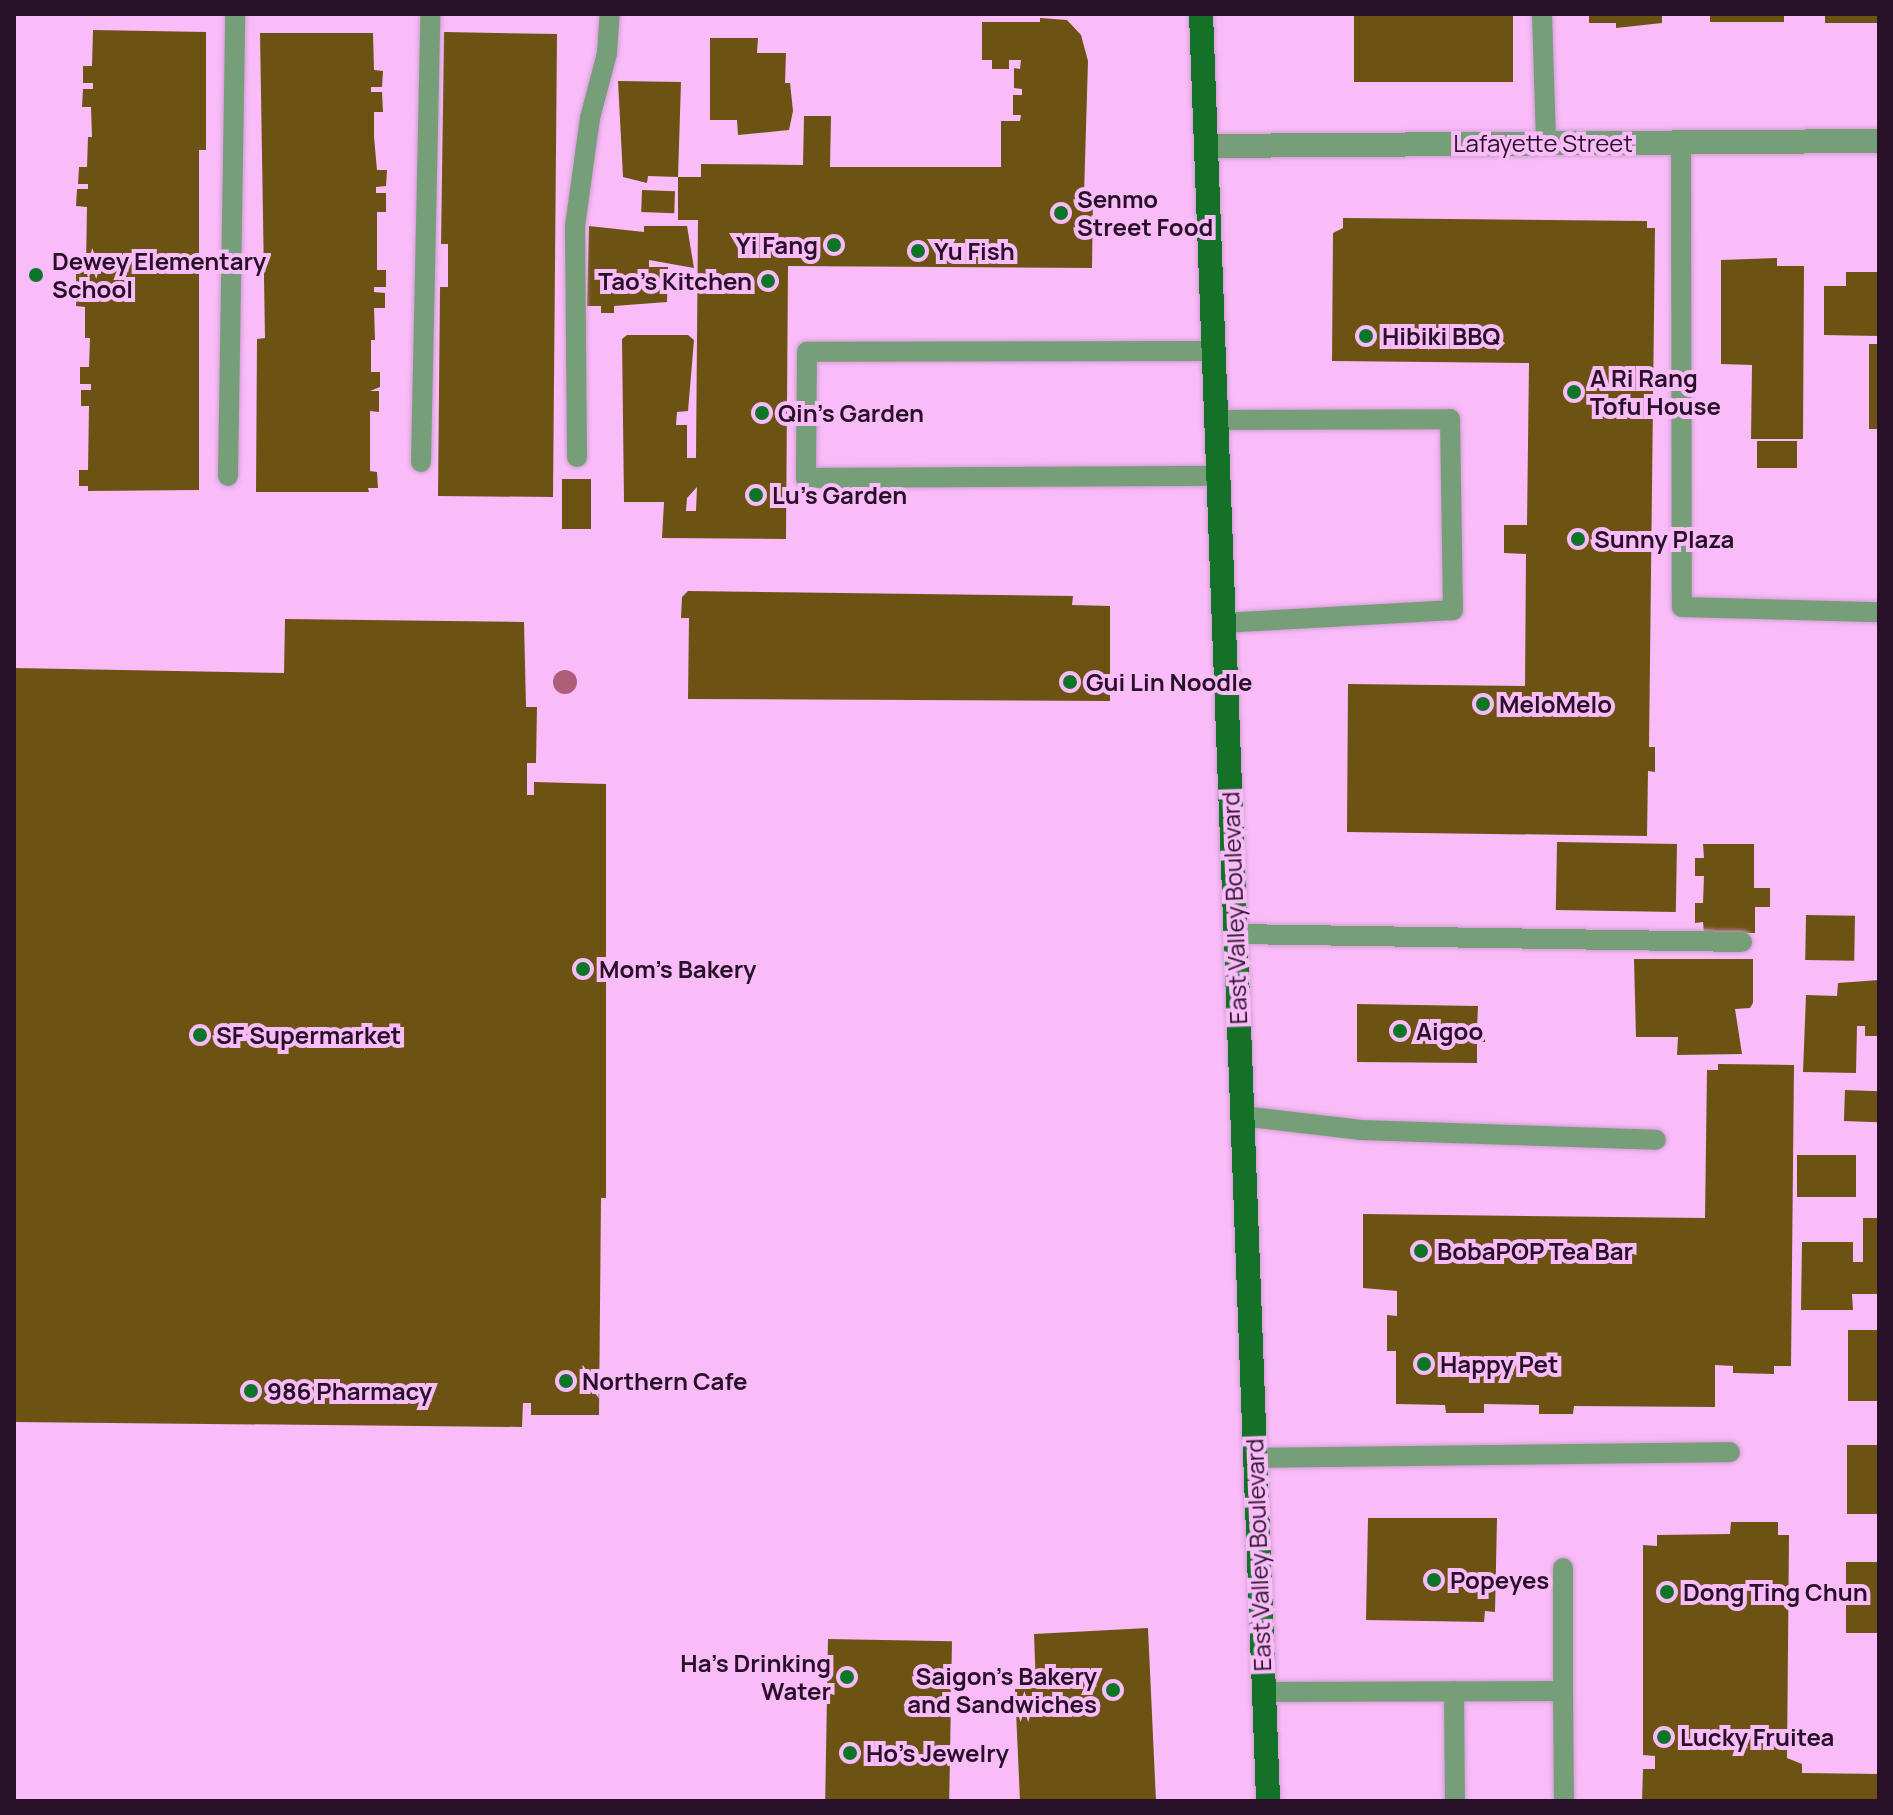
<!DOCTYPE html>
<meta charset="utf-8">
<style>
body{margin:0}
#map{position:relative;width:1893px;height:1815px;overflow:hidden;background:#f9bcf9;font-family:Manrope,sans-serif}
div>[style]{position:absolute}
.building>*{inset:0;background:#6c5313;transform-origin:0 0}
.roads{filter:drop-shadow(0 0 2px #d39dd3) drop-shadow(0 0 2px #d39dd3)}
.lane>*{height:20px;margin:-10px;padding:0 10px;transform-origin:10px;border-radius:10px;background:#769f79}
.street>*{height:24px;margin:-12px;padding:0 12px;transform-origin:12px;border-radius:12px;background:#769f79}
.primary>*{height:24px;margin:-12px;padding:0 12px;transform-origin:12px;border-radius:12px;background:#147128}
.trees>*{width:24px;height:24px;margin:-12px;border-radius:50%;background:#af5e7a}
.dots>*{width:22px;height:22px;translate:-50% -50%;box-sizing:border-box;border:4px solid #f9bcf9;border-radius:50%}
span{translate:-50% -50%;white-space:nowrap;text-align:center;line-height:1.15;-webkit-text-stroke:8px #f9bcf9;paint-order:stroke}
.street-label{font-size:24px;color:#281128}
.poi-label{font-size:24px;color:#281128;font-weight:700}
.left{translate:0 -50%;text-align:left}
.right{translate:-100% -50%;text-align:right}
.frame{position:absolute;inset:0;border:16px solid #281128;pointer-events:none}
</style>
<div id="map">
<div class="building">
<div style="left:1354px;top:14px;width:159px;height:68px"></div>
<div style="clip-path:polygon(1589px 14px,1662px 14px,1662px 23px,1616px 28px,1616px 23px,1589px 23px)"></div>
<div style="left:1710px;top:14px;width:74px;height:8px"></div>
<div style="left:1825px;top:14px;width:54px;height:9px"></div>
<div style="clip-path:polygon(evenodd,1040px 18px,1067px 20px,1081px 35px,1088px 61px,1084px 195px,1093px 195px,1092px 268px,788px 266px,786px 539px,662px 538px,664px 502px,624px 502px,622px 339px,627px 335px,688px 335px,694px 340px,688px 411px,677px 412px,676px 425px,687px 425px,687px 458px,696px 458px,698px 220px,678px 220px,678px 177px,701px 177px,701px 164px,803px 165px,804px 116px,831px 116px,830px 167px,1001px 167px,1001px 121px,1020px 121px,1021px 115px,1013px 115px,1013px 95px,1022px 95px,1022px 89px,1014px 88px,1014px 68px,1020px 69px,1021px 60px,1009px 60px,1009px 69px,992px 69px,992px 60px,982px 60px,982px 22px,1040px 22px,1040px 18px,697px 487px,696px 511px,686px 511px,687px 498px,697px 487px)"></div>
<div style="clip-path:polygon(93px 30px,206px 32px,206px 150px,199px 150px,199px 490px,88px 491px,88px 486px,79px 486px,79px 470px,88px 470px,89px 406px,81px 406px,81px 390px,91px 390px,91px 384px,80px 384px,80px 367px,89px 367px,90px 338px,85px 338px,85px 307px,76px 306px,77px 290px,87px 290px,87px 285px,76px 284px,76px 267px,86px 267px,87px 207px,76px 206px,77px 189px,88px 189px,88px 184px,78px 184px,79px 167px,87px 167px,88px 137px,92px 137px,91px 107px,82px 107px,83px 89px,93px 89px,93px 83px,83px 83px,83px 66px,92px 66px)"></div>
<div style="clip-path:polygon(444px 32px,557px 34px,553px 497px,438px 496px,440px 287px,448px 287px,448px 244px,441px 244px)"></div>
<div style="clip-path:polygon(260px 33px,373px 33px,374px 70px,383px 71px,382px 87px,371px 87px,371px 92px,382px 92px,383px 112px,374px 112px,374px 137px,377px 170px,387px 170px,386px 186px,376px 187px,376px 193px,386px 193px,386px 212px,377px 212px,377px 270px,386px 270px,386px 287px,374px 287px,374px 292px,385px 293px,385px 308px,374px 308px,375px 340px,371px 340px,371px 372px,380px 372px,380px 387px,370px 391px,379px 391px,379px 412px,370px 411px,370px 471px,377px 472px,378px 488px,368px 488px,369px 492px,256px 492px,257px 339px,265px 338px)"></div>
<div style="clip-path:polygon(710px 38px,758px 38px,757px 53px,786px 53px,785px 83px,790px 83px,793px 111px,789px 130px,738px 135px,737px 120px,710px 120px)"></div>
<div style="clip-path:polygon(618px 81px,681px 82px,678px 177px,648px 176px,647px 183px,623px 177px)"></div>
<div style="left:642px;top:190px;width:33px;height:22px;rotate:2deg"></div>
<div style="clip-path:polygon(1343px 218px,1647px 221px,1647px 228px,1655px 228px,1649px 747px,1655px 747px,1655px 772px,1648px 771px,1647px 836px,1347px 832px,1348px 684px,1525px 686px,1526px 554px,1504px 553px,1504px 525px,1527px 525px,1529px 363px,1332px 361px,1333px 233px,1343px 228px)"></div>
<div style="clip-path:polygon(589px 226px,644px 232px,644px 226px,687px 226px,694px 268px,649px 260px,649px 267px,668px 267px,667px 302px,614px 306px,614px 313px,601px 313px,601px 306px,587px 306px)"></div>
<div style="clip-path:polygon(1777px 258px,1777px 266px,1804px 266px,1803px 439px,1751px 439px,1752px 365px,1721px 364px,1721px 260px)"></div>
<div style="clip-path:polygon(1846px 272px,1879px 272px,1879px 336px,1824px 335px,1824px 286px,1846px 286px)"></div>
<div style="left:1879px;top:344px;width:85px;height:10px;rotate:90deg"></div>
<div style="left:1757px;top:441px;width:40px;height:27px"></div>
<div style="left:562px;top:479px;width:29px;height:50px"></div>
<div style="clip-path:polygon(688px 591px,1073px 596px,1072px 605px,1110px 606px,1110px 701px,688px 699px,689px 618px,681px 618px,682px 597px)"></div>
<div style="clip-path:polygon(285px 619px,524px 622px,526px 707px,537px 707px,536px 763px,527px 763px,527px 795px,534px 795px,534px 782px,606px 784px,606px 1198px,601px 1198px,599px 1415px,531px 1415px,531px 1403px,523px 1403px,522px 1427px,14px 1422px,14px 668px,284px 673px)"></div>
<div style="left:1557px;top:842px;width:120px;height:68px;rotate:1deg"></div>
<div style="clip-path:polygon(1703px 844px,1754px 844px,1754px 888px,1770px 888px,1770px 907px,1755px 907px,1755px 933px,1704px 933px,1703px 922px,1695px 923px,1695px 903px,1703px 903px,1704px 876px,1695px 876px,1695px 858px,1704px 858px)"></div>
<div style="left:1806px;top:915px;width:49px;height:45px;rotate:1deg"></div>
<div style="clip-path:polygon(1634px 959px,1753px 959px,1753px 1003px,1750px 1008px,1735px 1009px,1742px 1054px,1677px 1055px,1678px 1037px,1636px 1037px)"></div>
<div style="clip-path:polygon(1879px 980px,1879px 1036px,1865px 1036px,1865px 1026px,1857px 1026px,1856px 1073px,1803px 1072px,1806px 995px,1837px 996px,1838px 983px)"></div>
<div style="clip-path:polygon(1357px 1004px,1478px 1006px,1477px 1030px,1485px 1030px,1485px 1042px,1477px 1042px,1477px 1063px,1357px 1062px)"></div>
<div style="clip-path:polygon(1718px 1064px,1794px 1065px,1791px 1366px,1774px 1366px,1774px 1374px,1733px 1373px,1733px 1366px,1715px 1365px,1715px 1407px,1574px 1406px,1573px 1414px,1539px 1414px,1539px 1405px,1484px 1404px,1484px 1413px,1446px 1413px,1445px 1405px,1396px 1404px,1396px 1351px,1387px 1351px,1387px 1315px,1397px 1316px,1397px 1291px,1363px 1288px,1363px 1214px,1705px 1218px,1707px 1070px,1718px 1070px)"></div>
<div style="left:1845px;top:1090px;width:34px;height:31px;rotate:2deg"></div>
<div style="left:1797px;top:1155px;width:59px;height:42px"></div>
<div style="clip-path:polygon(1863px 1218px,1879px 1218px,1879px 1294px,1852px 1294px,1853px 1310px,1801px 1310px,1802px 1242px,1853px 1242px,1853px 1262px,1863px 1262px)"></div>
<div style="left:1848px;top:1330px;width:31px;height:71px"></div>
<div style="left:1847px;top:1445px;width:32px;height:69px"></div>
<div style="clip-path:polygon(1368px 1518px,1497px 1518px,1495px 1612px,1485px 1611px,1484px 1622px,1366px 1620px)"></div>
<div style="clip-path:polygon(1731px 1522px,1778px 1522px,1778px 1535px,1789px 1535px,1787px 1758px,1802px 1764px,1802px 1773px,1879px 1774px,1879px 1801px,1642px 1801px,1643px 1769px,1655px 1769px,1655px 1756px,1643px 1755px,1643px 1545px,1657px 1546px,1657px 1535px,1730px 1534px)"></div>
<div style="left:1846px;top:1562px;width:33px;height:71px"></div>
<div style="clip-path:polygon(1148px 1628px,1156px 1801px,1020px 1801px,1015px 1689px,1036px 1688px,1034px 1634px)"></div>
<div style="left:828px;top:1639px;width:124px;height:162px;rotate:1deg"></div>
</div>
<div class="roads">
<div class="lane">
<div style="left:1542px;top:14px;width:129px;rotate:88.2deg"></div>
<div style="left:1681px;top:141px;width:466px;rotate:89.9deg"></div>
<div style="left:1682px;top:607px;width:197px;rotate:1.5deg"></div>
<div style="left:1213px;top:351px;width:406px;rotate:179.9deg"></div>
<div style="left:807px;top:352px;width:126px;rotate:90.5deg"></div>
<div style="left:806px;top:478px;width:412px;rotate:-0.3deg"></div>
<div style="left:1216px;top:420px;width:234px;rotate:-0.2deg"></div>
<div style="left:1450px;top:419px;width:191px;rotate:89.1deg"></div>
<div style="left:1453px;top:610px;width:230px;rotate:176.8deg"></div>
<div style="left:577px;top:457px;width:231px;rotate:-90.5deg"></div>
<div style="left:575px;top:226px;width:109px;rotate:-82.1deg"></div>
<div style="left:590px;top:118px;width:67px;rotate:-75.3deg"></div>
<div style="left:607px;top:53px;width:39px;rotate:-86deg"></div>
<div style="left:421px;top:462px;width:448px;rotate:-88.8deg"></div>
<div style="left:228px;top:476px;width:462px;rotate:-89.1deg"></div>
<div style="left:1235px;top:934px;width:507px;rotate:0.9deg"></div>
<div style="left:1242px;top:1116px;width:120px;rotate:6.7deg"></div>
<div style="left:1361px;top:1130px;width:295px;rotate:1.9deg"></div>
<div style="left:1255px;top:1458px;width:475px;rotate:-0.7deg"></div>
<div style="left:1454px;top:1691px;width:110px;rotate:89.5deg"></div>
<div style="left:1563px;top:1691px;width:123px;rotate:-90deg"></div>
<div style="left:1264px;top:1692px;width:299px;rotate:-0.2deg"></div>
<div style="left:1563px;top:1691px;width:110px;rotate:89.5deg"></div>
</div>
<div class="street">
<div style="left:1206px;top:146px;width:673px;rotate:-0.43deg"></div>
</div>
<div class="primary">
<div style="left:1201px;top:14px;width:1788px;rotate:87.85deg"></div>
</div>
</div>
<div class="trees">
<div style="left:565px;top:682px"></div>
</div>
<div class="dots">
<div style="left:1061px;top:213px;background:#0e7528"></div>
<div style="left:834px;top:245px;background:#0e7528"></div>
<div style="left:918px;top:251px;background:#0e7528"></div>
<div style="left:36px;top:275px;background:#0e7528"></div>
<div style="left:768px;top:281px;background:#0e7528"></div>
<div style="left:1366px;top:336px;background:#0e7528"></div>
<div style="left:1574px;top:392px;background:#0e7528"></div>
<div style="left:762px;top:413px;background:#0e7528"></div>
<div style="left:756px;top:495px;background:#0e7528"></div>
<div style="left:1578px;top:539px;background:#0e7528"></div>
<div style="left:1070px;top:682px;background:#0e7528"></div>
<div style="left:1483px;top:704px;background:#0e7528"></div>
<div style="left:583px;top:969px;background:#0e7528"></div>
<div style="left:1400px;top:1031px;background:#0e7528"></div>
<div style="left:200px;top:1035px;background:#0e7528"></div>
<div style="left:1421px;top:1251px;background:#0e7528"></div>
<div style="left:1424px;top:1364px;background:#0e7528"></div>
<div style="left:566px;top:1381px;background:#0e7528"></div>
<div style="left:251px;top:1391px;background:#0e7528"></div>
<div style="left:1434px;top:1580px;background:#0e7528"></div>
<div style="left:1667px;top:1592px;background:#0e7528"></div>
<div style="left:847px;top:1677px;background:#0e7528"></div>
<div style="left:1113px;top:1690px;background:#0e7528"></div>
<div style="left:1664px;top:1737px;background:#0e7528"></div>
<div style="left:850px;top:1753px;background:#0e7528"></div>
</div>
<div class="street-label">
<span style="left:1543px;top:143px">Lafayette Street</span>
<span style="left:1234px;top:908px;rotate:-92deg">East Valley Boulevard</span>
<span style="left:1258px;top:1555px;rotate:-92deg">East Valley Boulevard</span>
</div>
<div class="poi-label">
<span class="left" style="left:1077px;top:213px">Senmo<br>Street Food</span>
<span class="right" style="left:818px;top:245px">Yi Fang</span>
<span class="left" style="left:934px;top:251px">Yu Fish</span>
<span class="left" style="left:52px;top:275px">Dewey Elementary<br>School</span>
<span class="right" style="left:752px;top:281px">Tao's Kitchen</span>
<span class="left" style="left:1382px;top:336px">Hibiki BBQ</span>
<span class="left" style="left:1590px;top:392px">A Ri Rang<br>Tofu House</span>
<span class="left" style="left:778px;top:413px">Qin’s Garden</span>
<span class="left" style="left:772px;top:495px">Lu's Garden</span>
<span class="left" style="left:1594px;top:539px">Sunny Plaza</span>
<span class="left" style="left:1086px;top:682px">Gui Lin Noodle</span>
<span class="left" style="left:1499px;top:704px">MeloMelo</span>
<span class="left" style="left:599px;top:969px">Mom's Bakery</span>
<span class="left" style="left:1416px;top:1031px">Aigoo</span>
<span class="left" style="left:216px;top:1035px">SF Supermarket</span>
<span class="left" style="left:1437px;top:1251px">BobaPOP Tea Bar</span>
<span class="left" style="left:1440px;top:1364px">Happy Pet</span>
<span class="left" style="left:582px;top:1381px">Northern Cafe</span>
<span class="left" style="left:267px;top:1391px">986 Pharmacy</span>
<span class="left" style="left:1450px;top:1580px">Popeyes</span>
<span class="left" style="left:1683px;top:1592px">Dong Ting Chun</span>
<span class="right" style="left:831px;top:1677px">Ha's Drinking<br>Water</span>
<span class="right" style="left:1097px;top:1690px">Saigon's Bakery<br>and Sandwiches</span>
<span class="left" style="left:1680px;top:1737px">Lucky Fruitea</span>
<span class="left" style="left:866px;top:1753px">Ho's Jewelry</span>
</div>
<div class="frame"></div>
</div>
